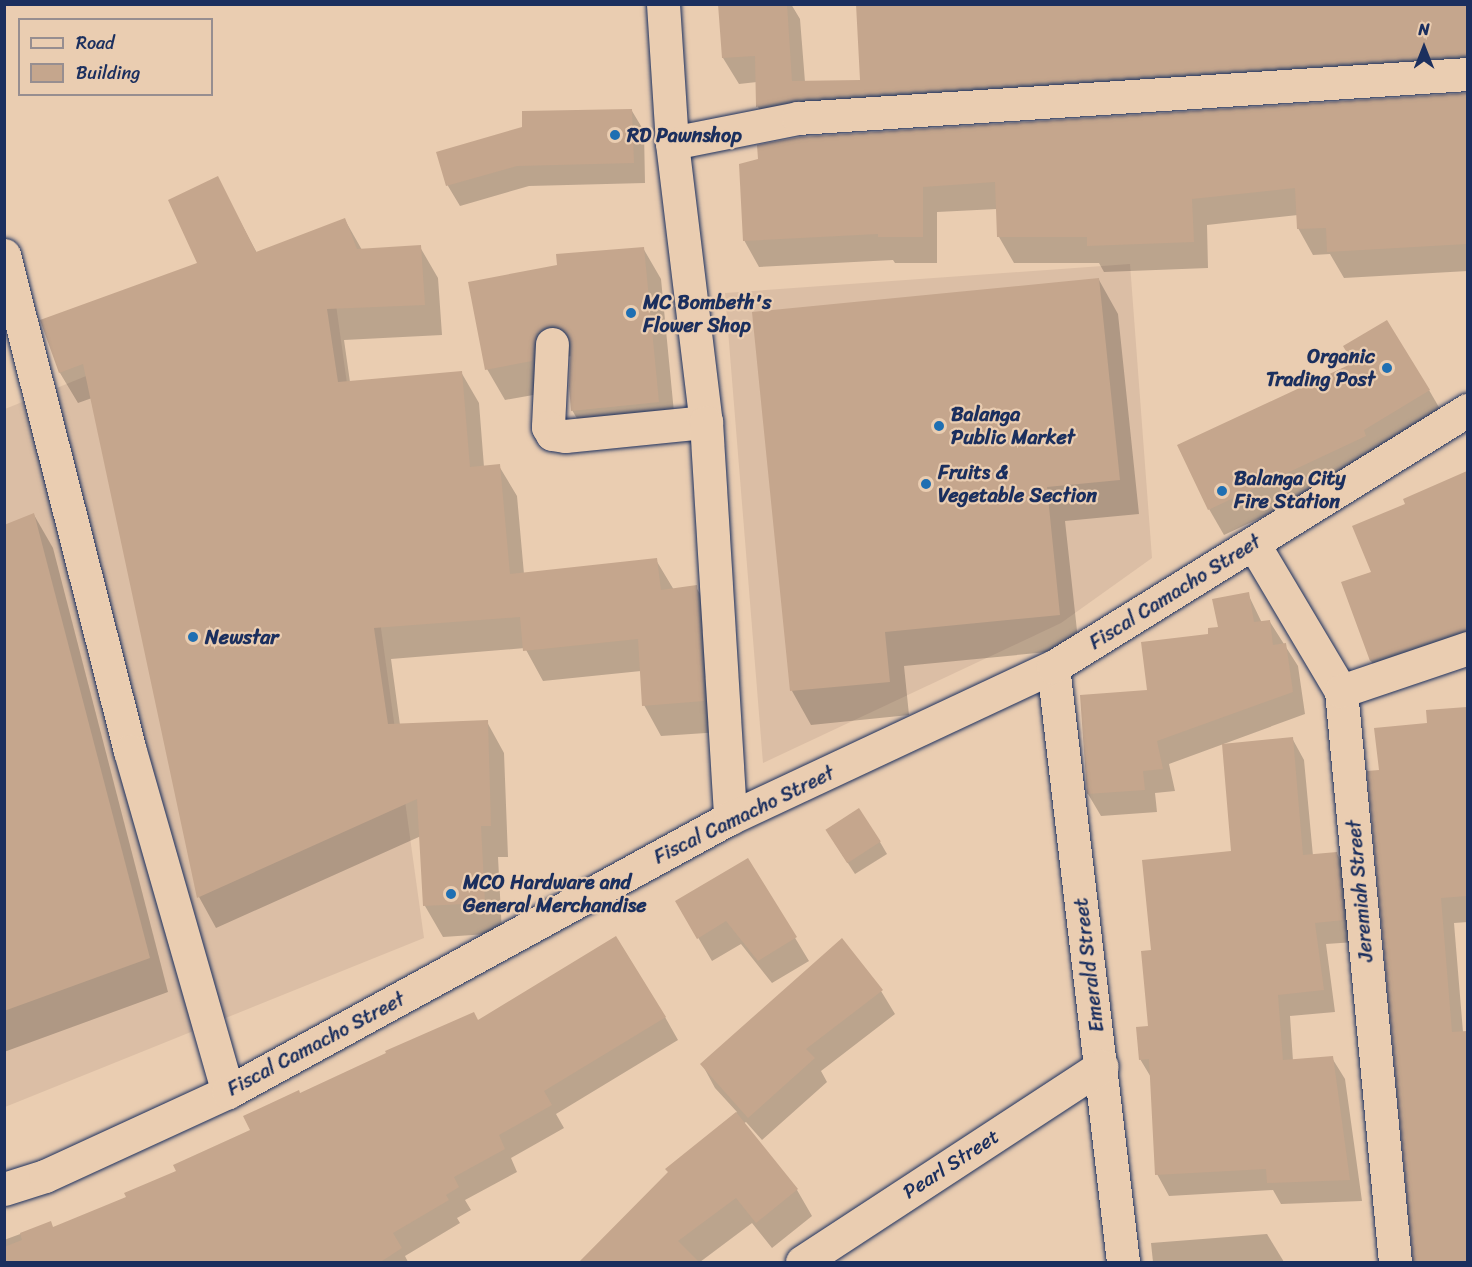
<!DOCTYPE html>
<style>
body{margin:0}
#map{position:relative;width:1472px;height:1267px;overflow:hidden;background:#eacdb1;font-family:Sriracha,sans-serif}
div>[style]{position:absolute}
.built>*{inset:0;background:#dbbea5}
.shadow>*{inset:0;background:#0003}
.building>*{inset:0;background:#c5a68d;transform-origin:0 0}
.roads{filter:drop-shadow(0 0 2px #1b2f5e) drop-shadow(0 0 2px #1b2f5e)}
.street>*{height:33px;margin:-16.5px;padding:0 16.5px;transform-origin:16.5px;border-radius:16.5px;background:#eacdb1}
.secondary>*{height:33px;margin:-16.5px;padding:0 16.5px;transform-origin:16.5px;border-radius:16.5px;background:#eacdb1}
.dots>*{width:16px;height:16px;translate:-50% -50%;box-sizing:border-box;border:3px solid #eacdb1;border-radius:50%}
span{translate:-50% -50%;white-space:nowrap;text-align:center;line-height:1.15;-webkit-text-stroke:4.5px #eacdb1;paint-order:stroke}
.poi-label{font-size:20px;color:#1b2f5e;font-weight:700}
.left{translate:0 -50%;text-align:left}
.right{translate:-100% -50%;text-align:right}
.street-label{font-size:20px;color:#1b2f5e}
.frame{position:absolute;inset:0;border:6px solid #1b2f5e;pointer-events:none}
.legend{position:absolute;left:18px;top:18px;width:195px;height:78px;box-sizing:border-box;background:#eacdb1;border:2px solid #978e90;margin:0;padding:8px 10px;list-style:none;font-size:18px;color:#1b2f5e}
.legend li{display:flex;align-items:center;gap:12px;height:30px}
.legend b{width:30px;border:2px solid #978e90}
.north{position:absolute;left:1394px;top:18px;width:60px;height:60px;-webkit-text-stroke:4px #eacdb1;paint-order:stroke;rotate:0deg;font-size:16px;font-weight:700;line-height:24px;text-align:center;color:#1b2f5e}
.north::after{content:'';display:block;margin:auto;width:21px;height:27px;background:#1b2f5e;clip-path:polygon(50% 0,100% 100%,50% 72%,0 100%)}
</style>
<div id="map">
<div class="built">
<div style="clip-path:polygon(1130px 264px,1152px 558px,1061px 623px,763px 763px,725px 293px)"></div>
<div style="clip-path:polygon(332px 276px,424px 938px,5px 1107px,5px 409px)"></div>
</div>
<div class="shadow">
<div style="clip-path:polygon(719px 4px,791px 4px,800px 19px,805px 82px,861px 81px,858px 4px,1468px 4px,1468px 82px,773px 133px,758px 107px,757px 82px,739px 84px,723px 58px)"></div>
<div style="clip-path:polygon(1468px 94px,1468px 271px,1344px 278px,1330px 254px,1313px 255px,1298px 228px,1298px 215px,1207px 225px,1208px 268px,1104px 272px,1099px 263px,1014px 263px,999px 237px,997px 209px,937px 212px,937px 263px,895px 263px,893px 260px,759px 267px,744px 240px,759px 160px,801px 138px)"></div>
<div style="clip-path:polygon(632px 111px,644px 131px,645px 183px,529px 186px,460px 206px,448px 186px,438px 153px)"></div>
<div style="clip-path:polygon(217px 178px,257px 253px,345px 220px,362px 250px,420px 247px,438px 278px,442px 335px,344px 340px,350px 382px,461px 372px,479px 403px,484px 467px,499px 466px,517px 496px,524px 574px,656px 560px,674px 590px,696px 587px,714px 618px,721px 732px,661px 736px,644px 705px,641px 671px,543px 681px,525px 648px,391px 659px,400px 725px,487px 722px,504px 753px,508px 857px,498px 857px,502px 933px,443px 937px,425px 906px,421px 836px,216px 928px,199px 897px,92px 398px,78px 403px,60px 373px,42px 321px,199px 264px)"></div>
<div style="clip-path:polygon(643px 248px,661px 279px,676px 433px,590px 441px,572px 410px,572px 356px,561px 358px,550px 392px,505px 400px,487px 369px)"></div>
<div style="clip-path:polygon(1099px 280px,1118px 314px,1139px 514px,1065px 521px,1079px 649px,904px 666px,909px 715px,811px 725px,792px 691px,754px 314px)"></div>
<div style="clip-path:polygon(1429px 390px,1444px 416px,1380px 462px,1224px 535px,1209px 509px)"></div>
<div style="clip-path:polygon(1468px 472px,1468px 658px,1386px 686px,1371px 661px,1343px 583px,1373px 572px,1407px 504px,1405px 500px)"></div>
<div style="clip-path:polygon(34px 515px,53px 548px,168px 992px,4px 1052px,4px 526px)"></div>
<div style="clip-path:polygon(1248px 594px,1262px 623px,1270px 622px,1298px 666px,1305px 714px,1169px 764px,1175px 791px,1155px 793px,1157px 812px,1101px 816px,1088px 794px,1149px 691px,1219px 628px)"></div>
<div style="clip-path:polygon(1468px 708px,1468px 922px,1454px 923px,1463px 1032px,1468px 1032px,1468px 1262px,1415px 1262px,1381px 772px,1429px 724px,1428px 711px)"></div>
<div style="clip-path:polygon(1292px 738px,1304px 760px,1313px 856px,1337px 854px,1349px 875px,1355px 942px,1326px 944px,1335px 1012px,1290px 1016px,1293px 1061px,1332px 1058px,1345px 1079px,1362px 1201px,1281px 1204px,1273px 1190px,1169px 1196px,1157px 1174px,1152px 1079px,1140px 1059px,1149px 1027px,1153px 951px,1232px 853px)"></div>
<div style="clip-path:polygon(834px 842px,880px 842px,887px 854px,855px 874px)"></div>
<div style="clip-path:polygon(748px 860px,809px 961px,772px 983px,741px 944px,712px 961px,677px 902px)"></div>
<div style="clip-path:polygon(842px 940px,881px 991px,895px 1014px,821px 1071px,827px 1082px,762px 1140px,746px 1122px,743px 1124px,797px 1190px,812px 1216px,772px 1248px,752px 1223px,700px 1262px,580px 1262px,669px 1173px,667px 1169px,737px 1112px,715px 1088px,702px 1064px)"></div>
<div style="clip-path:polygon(665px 1017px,678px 1040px,556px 1114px,564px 1128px,511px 1158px,517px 1172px,465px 1200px,471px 1210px,457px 1218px,460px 1223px,405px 1256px,408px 1262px,4px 1262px,4px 1240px,50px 1223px,53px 1229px,128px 1198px,252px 1131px,300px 1095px,478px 1022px)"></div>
<div style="clip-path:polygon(1267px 1234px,1284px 1262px,1153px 1262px,1151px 1243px)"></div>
</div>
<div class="building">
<div style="clip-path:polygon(718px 4px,787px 4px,792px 81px,860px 80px,856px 4px,1467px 4px,1467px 55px,797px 99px,756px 107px,755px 56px,722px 58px)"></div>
<div style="clip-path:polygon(1467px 93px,1467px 244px,1327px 252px,1326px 228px,1297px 229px,1295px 188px,1192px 199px,1194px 242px,1087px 246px,1087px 237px,997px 237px,995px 182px,923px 187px,923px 237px,878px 237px,878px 234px,743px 241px,739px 164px,758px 159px,757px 145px,800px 137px)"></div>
<div style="clip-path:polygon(632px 109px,634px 163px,517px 166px,446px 186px,436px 152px,522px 127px,522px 111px)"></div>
<div style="clip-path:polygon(218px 176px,256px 252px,345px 218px,357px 249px,421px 245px,425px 305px,327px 309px,338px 382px,462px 371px,470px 467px,500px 464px,510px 574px,657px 558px,661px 590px,697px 585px,704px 701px,642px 706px,638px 639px,523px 651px,520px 617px,374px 628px,388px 724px,488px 720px,491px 826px,481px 826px,485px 903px,423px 906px,417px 799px,197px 898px,83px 364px,59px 373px,40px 320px,197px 263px,168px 200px)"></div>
<div style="clip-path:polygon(644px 247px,659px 402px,571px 411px,569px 386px,571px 344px,569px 336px,563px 329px,553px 325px,543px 328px,536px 334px,532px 361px,485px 370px,468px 282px,557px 265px,556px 254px)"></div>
<div style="clip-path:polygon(1099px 278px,1120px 480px,1047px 487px,1060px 615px,885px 632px,890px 682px,790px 691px,752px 312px)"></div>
<div style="clip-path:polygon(1387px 320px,1430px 390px,1364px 430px,1366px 436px,1208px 510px,1177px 445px,1353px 363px,1343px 346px)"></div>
<div style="clip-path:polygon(1467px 471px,1467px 629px,1370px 661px,1341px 582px,1371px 572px,1352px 526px,1405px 504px,1403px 499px)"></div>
<div style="clip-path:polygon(34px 513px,150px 958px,4px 1011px,4px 525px)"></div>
<div style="clip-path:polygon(1249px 592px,1254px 622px,1270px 620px,1273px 645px,1286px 643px,1293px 692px,1157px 741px,1163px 769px,1143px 771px,1145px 790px,1087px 794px,1080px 695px,1147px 690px,1141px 642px,1208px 634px,1208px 628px,1218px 627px,1212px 599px)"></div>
<div style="clip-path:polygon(1467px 707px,1467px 896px,1441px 898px,1452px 1032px,1467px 1031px,1467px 1263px,1413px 1263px,1367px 771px,1379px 770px,1374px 728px,1427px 723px,1426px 710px)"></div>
<div style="clip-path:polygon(1293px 737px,1303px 855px,1337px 852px,1344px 920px,1315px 923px,1324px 990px,1278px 995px,1283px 1060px,1333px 1056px,1350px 1180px,1267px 1183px,1266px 1169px,1155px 1175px,1149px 1059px,1139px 1060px,1136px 1027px,1148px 1026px,1141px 951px,1151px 950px,1142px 860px,1231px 851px,1222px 744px)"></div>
<div style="left:859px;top:808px;width:40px;height:40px;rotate:57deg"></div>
<div style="clip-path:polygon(748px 858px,797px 937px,758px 961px,726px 921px,697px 939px,675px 901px)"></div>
<div style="clip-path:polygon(616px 936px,666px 1017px,544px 1091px,552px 1105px,499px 1135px,505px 1149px,454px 1177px,459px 1187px,446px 1195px,449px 1200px,393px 1233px,402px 1248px,379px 1263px,4px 1263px,4px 1247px,22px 1240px,20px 1233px,51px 1221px,53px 1227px,126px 1197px,124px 1193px,176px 1171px,173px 1165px,250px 1130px,243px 1116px,299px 1090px,300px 1093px,386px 1053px,385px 1051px,474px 1012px,478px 1020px)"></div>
<div style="clip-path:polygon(842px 938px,883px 990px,806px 1049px,815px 1058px,748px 1118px,700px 1064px)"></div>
<div style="clip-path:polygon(736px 1112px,798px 1189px,756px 1223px,736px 1198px,678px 1241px,700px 1263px,578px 1263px,668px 1172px,665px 1169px)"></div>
</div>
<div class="roads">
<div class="street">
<div style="left:672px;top:143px;width:128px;rotate:-11.2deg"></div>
<div style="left:798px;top:118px;width:671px;rotate:-3.76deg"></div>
<div style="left:4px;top:255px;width:512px;rotate:75.75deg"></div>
<div style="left:130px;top:751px;width:355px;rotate:74deg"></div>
<div style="left:552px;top:344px;width:83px;rotate:92.8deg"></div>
<div style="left:548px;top:427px;width:8px;rotate:60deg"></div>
<div style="left:552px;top:434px;width:13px;rotate:9deg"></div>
<div style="left:565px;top:436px;width:142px;rotate:-5.7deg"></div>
<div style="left:1253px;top:543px;width:172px;rotate:59.3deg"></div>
<div style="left:1341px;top:691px;width:574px;rotate:84.6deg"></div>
<div style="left:1053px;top:667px;width:599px;rotate:83.29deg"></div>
<div style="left:1341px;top:691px;width:134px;rotate:-18.7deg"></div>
<div style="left:802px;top:1262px;width:358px;rotate:-33.2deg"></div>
</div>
<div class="secondary">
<div style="left:663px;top:4px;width:139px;rotate:86.3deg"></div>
<div style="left:672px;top:143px;width:281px;rotate:83.1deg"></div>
<div style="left:706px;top:422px;width:397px;rotate:86.5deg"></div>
<div style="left:4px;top:1189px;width:43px;rotate:-17.6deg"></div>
<div style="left:45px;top:1176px;width:201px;rotate:-24.7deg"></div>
<div style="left:228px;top:1092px;width:572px;rotate:-28.63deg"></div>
<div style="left:730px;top:818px;width:357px;rotate:-25.1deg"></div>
<div style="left:1053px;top:667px;width:488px;rotate:-31.8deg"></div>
</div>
</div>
<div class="dots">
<div style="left:615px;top:135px;background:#1f6fb2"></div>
<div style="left:631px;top:313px;background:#1f6fb2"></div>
<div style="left:1387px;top:368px;background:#1f6fb2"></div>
<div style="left:939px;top:426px;background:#1f6fb2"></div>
<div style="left:926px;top:484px;background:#1f6fb2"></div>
<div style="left:1222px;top:491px;background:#1f6fb2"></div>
<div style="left:193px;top:637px;background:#1f6fb2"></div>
<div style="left:451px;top:894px;background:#1f6fb2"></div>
</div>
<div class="poi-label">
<span class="left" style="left:627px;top:135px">RD Pawnshop</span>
<span class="left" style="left:643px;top:314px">MC Bombeth's<br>Flower Shop</span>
<span class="right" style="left:1375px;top:368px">Organic<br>Trading Post</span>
<span class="left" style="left:951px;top:426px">Balanga<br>Public Market</span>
<span class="left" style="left:938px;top:484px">Fruits &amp;<br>Vegetable Section</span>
<span class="left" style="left:1234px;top:490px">Balanga City<br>Fire Station</span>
<span class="left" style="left:205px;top:637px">Newstar</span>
<span class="left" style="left:463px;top:894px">MCO Hardware and<br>General Merchandise</span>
</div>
<div class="street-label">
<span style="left:1175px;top:592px;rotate:-32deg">Fiscal Camacho Street</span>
<span style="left:744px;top:815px;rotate:-26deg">Fiscal Camacho Street</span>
<span style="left:1360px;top:891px;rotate:-95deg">Jeremiah Street</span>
<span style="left:1089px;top:965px;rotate:-97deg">Emerald Street</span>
<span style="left:316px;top:1044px;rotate:-28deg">Fiscal Camacho Street</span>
<span style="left:951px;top:1164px;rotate:-33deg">Pearl Street</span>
</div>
<div class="frame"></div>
<ul class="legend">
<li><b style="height:8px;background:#eacdb1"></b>Road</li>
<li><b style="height:16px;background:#c5a68d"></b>Building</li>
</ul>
<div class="north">N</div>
</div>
